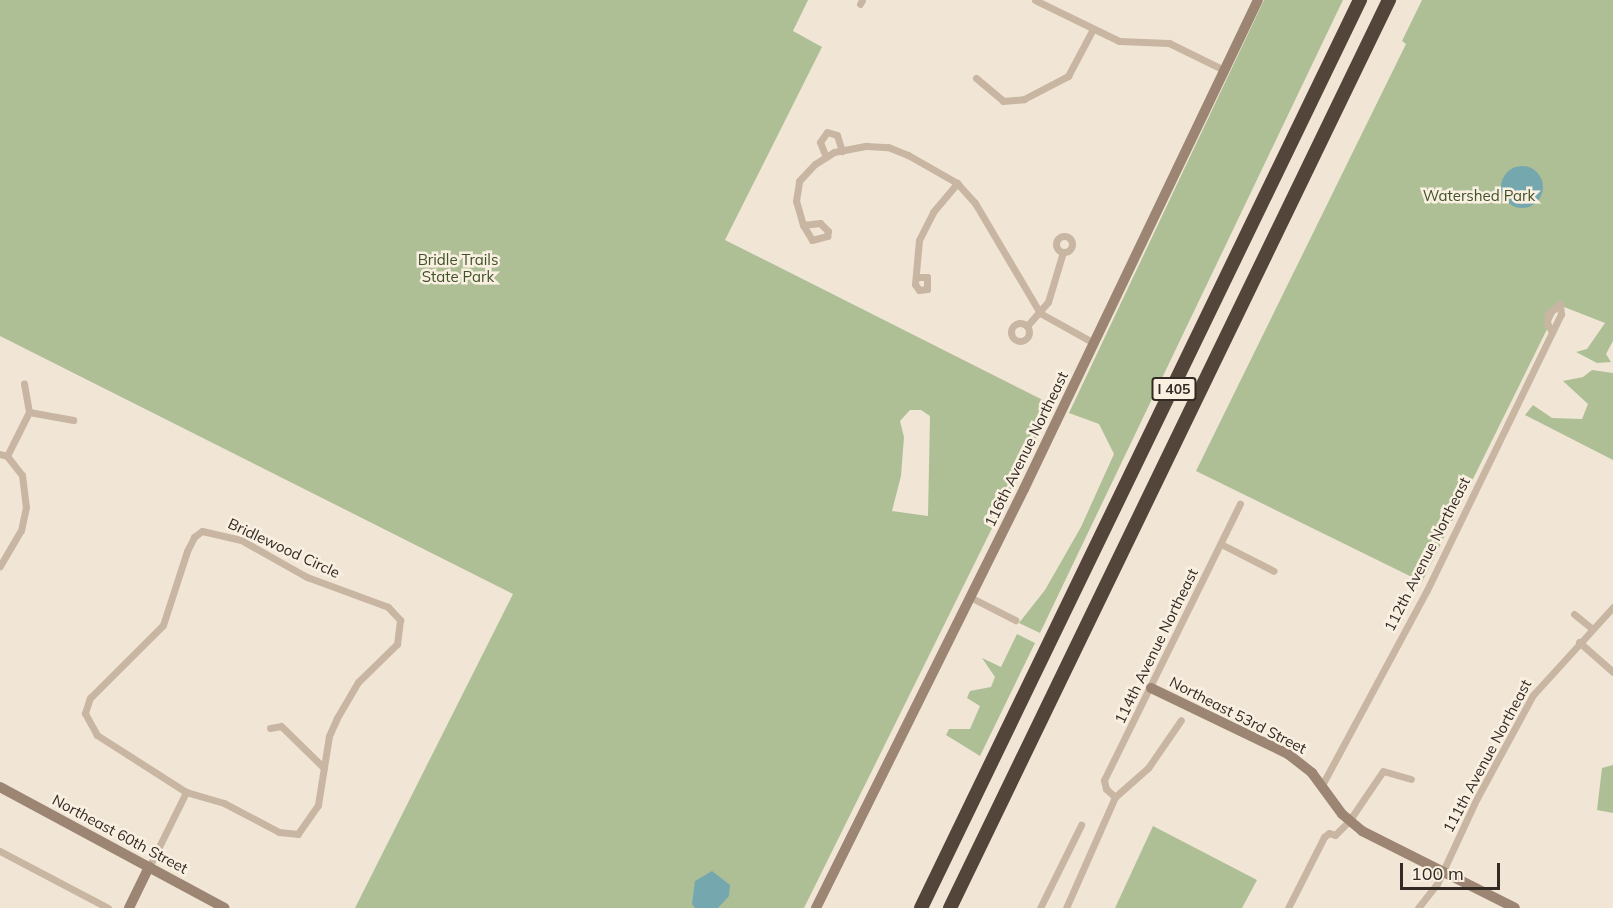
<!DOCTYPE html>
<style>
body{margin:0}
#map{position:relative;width:1613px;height:908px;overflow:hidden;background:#f1e6d6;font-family:Mulish,sans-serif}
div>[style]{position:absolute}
.green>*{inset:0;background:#aebf96}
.water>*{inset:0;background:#74a7ae}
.round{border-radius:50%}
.street>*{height:7px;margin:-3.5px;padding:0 3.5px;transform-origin:3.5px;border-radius:3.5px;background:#c8b6a2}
.street>.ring{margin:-3.5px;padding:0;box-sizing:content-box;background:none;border:7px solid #c8b6a2;border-radius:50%}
.secondary>*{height:10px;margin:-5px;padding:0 5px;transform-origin:5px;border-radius:5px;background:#9c8573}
.highway>*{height:14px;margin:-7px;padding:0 7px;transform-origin:7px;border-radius:7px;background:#54453b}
span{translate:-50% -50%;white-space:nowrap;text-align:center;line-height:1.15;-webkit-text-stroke:5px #f9f0e1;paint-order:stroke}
.shield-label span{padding:2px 4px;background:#f9f0e1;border:2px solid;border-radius:4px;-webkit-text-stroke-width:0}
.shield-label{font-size:14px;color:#332a24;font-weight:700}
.park-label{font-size:15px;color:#3f5128}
.street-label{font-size:15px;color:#332a24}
.scale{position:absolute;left:1400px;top:863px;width:100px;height:27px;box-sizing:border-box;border:3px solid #332a24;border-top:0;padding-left:8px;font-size:18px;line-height:21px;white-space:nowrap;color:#332a24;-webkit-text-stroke:4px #f9f0e1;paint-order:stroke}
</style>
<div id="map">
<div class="green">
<div style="clip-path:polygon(evenodd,0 0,808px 0,793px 31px,822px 47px,725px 240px,1053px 405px,804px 908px,355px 908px,513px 594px,0 336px,0 0,910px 410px,921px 410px,930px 416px,928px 516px,892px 511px,901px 476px,904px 437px,900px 421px,910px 410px)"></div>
<div style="clip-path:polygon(1264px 0,1343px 0,1040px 633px,1019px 623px,1045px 590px,1081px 527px,1114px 454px,1099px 424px,1069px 413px)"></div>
<div style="clip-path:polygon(1422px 0,1613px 0,1613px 341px,1606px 354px,1611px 362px,1597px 363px,1576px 352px,1587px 349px,1605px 323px,1559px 305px,1422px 582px,1196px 471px,1406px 44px,1402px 41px)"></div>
<div style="clip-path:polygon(1592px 370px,1613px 373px,1613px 460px,1525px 415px,1533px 405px,1552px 418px,1582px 419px,1588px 404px,1563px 381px,1583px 377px)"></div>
<div style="clip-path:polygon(1017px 634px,1035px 643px,980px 756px,946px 735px,949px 729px,970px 729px,980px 706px,967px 698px,970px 691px,991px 687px,995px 677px,982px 658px,1001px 667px)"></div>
<div style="clip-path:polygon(1613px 765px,1613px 813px,1597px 810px,1602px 768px)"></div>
<div style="clip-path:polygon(1153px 826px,1257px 880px,1242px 908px,1115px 908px)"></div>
</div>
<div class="water">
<div class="round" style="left:1501px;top:166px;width:42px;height:42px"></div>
<div style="clip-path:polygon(712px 871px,730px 885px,729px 896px,718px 908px,695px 908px,692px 904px,695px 881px)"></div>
</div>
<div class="street">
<div style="left:1035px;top:0;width:93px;rotate:26deg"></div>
<div style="left:1119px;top:41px;width:50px;rotate:2.3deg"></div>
<div style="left:1169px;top:43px;width:61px;rotate:26.1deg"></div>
<div style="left:860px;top:4px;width:4px;rotate:-63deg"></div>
<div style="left:976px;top:78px;width:35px;rotate:40deg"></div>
<div style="left:1003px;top:101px;width:21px;rotate:-5deg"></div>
<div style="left:1024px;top:99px;width:50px;rotate:-27.6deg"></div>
<div style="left:1068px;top:76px;width:53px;rotate:-62deg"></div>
<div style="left:826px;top:157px;width:16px;rotate:-112deg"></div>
<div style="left:820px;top:142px;width:12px;rotate:-55deg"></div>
<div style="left:827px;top:132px;width:10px;rotate:17deg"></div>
<div style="left:837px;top:135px;width:17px;rotate:73deg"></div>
<div style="left:803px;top:225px;width:17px;rotate:59deg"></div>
<div style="left:812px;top:240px;width:16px;rotate:-15deg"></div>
<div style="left:827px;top:236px;width:5px;rotate:-79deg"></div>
<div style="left:828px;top:231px;width:11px;rotate:-135deg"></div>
<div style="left:820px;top:223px;width:17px;rotate:173deg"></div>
<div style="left:803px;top:225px;width:25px;rotate:-106deg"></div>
<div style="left:796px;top:201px;width:20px;rotate:-81deg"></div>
<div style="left:799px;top:181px;width:23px;rotate:-47deg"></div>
<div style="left:815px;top:164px;width:22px;rotate:-32deg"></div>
<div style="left:834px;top:152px;width:33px;rotate:-11deg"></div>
<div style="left:866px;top:146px;width:22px;rotate:3deg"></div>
<div style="left:888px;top:147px;width:22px;rotate:22deg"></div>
<div style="left:908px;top:155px;width:56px;rotate:29.7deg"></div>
<div style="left:957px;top:183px;width:27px;rotate:48deg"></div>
<div style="left:975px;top:203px;width:128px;rotate:59.4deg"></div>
<div style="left:1040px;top:313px;width:62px;rotate:29.1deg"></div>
<div class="ring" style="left:1056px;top:236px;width:9px;height:9px"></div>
<div style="left:917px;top:277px;width:10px"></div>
<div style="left:927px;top:277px;width:12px;rotate:90deg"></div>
<div style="left:927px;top:289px;width:8px;rotate:173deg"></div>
<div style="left:919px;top:290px;width:7px;rotate:-124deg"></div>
<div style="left:915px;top:284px;width:44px;rotate:-84.8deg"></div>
<div style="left:919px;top:240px;width:31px;rotate:-63deg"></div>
<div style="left:933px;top:212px;width:38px;rotate:-50deg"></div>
<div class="ring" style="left:1011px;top:323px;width:11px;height:11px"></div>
<div style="left:1027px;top:326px;width:32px;rotate:-49deg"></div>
<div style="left:1048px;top:302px;width:52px;rotate:-73.3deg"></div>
<div style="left:29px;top:412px;width:45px;rotate:10.3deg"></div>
<div style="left:0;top:454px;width:7px;rotate:16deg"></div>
<div style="left:7px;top:456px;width:24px;rotate:52deg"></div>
<div style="left:22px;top:475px;width:32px;rotate:83deg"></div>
<div style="left:26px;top:507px;width:24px;rotate:102deg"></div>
<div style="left:21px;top:530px;width:42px;rotate:120.3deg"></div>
<div style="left:7px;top:456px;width:49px;rotate:-63.4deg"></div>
<div style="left:29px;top:412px;width:29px;rotate:-100deg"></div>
<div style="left:202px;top:531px;width:40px;rotate:13deg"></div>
<div style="left:241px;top:540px;width:76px;rotate:29.3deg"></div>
<div style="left:307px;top:577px;width:86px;rotate:20.3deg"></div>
<div style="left:388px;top:607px;width:18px;rotate:47deg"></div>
<div style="left:400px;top:620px;width:24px;rotate:97deg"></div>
<div style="left:397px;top:644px;width:54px;rotate:135.7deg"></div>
<div style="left:358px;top:682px;width:42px;rotate:120.3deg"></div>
<div style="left:337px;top:718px;width:20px;rotate:114deg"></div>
<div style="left:329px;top:736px;width:70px;rotate:99.1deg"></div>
<div style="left:318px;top:805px;width:35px;rotate:125deg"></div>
<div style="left:298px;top:834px;width:19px;rotate:-174deg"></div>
<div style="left:279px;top:832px;width:62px;rotate:-152.2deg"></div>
<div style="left:224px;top:803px;width:40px;rotate:-164deg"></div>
<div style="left:186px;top:792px;width:106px;rotate:-147.4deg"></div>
<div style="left:97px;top:735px;width:25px;rotate:-119deg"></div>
<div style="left:85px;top:713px;width:16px;rotate:-72deg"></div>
<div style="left:90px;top:698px;width:103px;rotate:-45deg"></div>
<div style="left:163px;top:625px;width:78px;rotate:-72deg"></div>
<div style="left:187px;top:551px;width:16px;rotate:-63deg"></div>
<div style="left:194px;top:537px;width:10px;rotate:-37deg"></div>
<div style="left:1221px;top:544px;width:59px;rotate:27deg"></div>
<div style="left:970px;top:597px;width:51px;rotate:27.1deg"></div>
<div style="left:1574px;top:614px;width:22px;rotate:39deg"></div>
<div style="left:1579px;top:642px;width:45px;rotate:41.4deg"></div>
<div style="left:270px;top:728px;width:11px;rotate:-10deg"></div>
<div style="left:281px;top:726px;width:60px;rotate:44.3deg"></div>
<div style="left:1322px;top:785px;width:221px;rotate:-61.7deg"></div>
<div style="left:1427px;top:590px;width:307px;rotate:-64.1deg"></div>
<div style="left:1561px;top:314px;width:10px;rotate:-96deg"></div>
<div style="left:1560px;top:304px;width:16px;rotate:140deg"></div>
<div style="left:1548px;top:314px;width:9px;rotate:96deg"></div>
<div style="left:1547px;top:323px;width:10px;rotate:61deg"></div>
<div style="left:1115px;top:797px;width:12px;rotate:-138deg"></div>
<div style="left:1106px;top:789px;width:9px;rotate:-103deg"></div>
<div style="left:1104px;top:780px;width:308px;rotate:-63.8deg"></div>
<div style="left:0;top:851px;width:122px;rotate:27.8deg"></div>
<div style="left:149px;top:867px;width:84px;rotate:-63.7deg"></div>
<div style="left:1040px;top:908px;width:93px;rotate:-63.7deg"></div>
<div style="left:1066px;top:908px;width:121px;rotate:-66.2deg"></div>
<div style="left:1115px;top:797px;width:44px;rotate:-41.3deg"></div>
<div style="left:1148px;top:768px;width:58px;rotate:-55.5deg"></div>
<div style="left:1288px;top:908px;width:80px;rotate:-63.1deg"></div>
<div style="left:1324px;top:837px;width:6px;rotate:-39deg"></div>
<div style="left:1329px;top:833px;width:6px;rotate:18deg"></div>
<div style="left:1335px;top:835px;width:20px;rotate:-45deg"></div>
<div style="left:1349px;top:821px;width:60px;rotate:-55.8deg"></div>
<div style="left:1383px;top:771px;width:29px;rotate:16deg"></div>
<div style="left:1418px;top:908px;width:31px;rotate:-52deg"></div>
<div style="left:1437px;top:884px;width:95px;rotate:-65.1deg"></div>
<div style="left:1477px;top:798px;width:117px;rotate:-61.5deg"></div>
<div style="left:1533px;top:695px;width:119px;rotate:-47.7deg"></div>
</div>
<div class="secondary">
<div style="left:1151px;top:688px;width:152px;rotate:25.7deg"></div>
<div style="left:1288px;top:754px;width:31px;rotate:38deg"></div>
<div style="left:1312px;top:773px;width:51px;rotate:53.8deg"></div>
<div style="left:1342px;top:814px;width:26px;rotate:40deg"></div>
<div style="left:1362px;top:831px;width:171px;rotate:26.7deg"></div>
<div style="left:0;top:787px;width:255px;rotate:28.3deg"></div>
<div style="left:129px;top:908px;width:46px;rotate:-64deg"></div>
<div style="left:816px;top:908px;width:468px;rotate:-63.6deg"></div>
<div style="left:1024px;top:489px;width:542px;rotate:-64.43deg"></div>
</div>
<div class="highway">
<div style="left:921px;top:908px;width:1009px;rotate:-64.2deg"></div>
<div style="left:950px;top:908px;width:1009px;rotate:-64.2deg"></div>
</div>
<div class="shield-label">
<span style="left:1174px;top:389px">I 405</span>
</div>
<div class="park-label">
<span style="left:1479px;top:196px">Watershed Park</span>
<span style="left:458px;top:268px">Bridle Trails<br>State Park</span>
</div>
<div class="street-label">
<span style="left:1026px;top:449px;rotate:-64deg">116th Avenue Northeast</span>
<span style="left:284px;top:548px;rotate:25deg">Bridlewood Circle</span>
<span style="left:1427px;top:554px;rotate:-63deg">112th Avenue Northeast</span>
<span style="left:1156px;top:646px;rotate:-64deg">114th Avenue Northeast</span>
<span style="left:1238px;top:715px;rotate:27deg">Northeast 53rd Street</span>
<span style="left:1487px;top:756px;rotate:-62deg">111th Avenue Northeast</span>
<span style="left:120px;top:834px;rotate:28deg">Northeast 60th Street</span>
</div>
<div class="scale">100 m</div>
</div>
